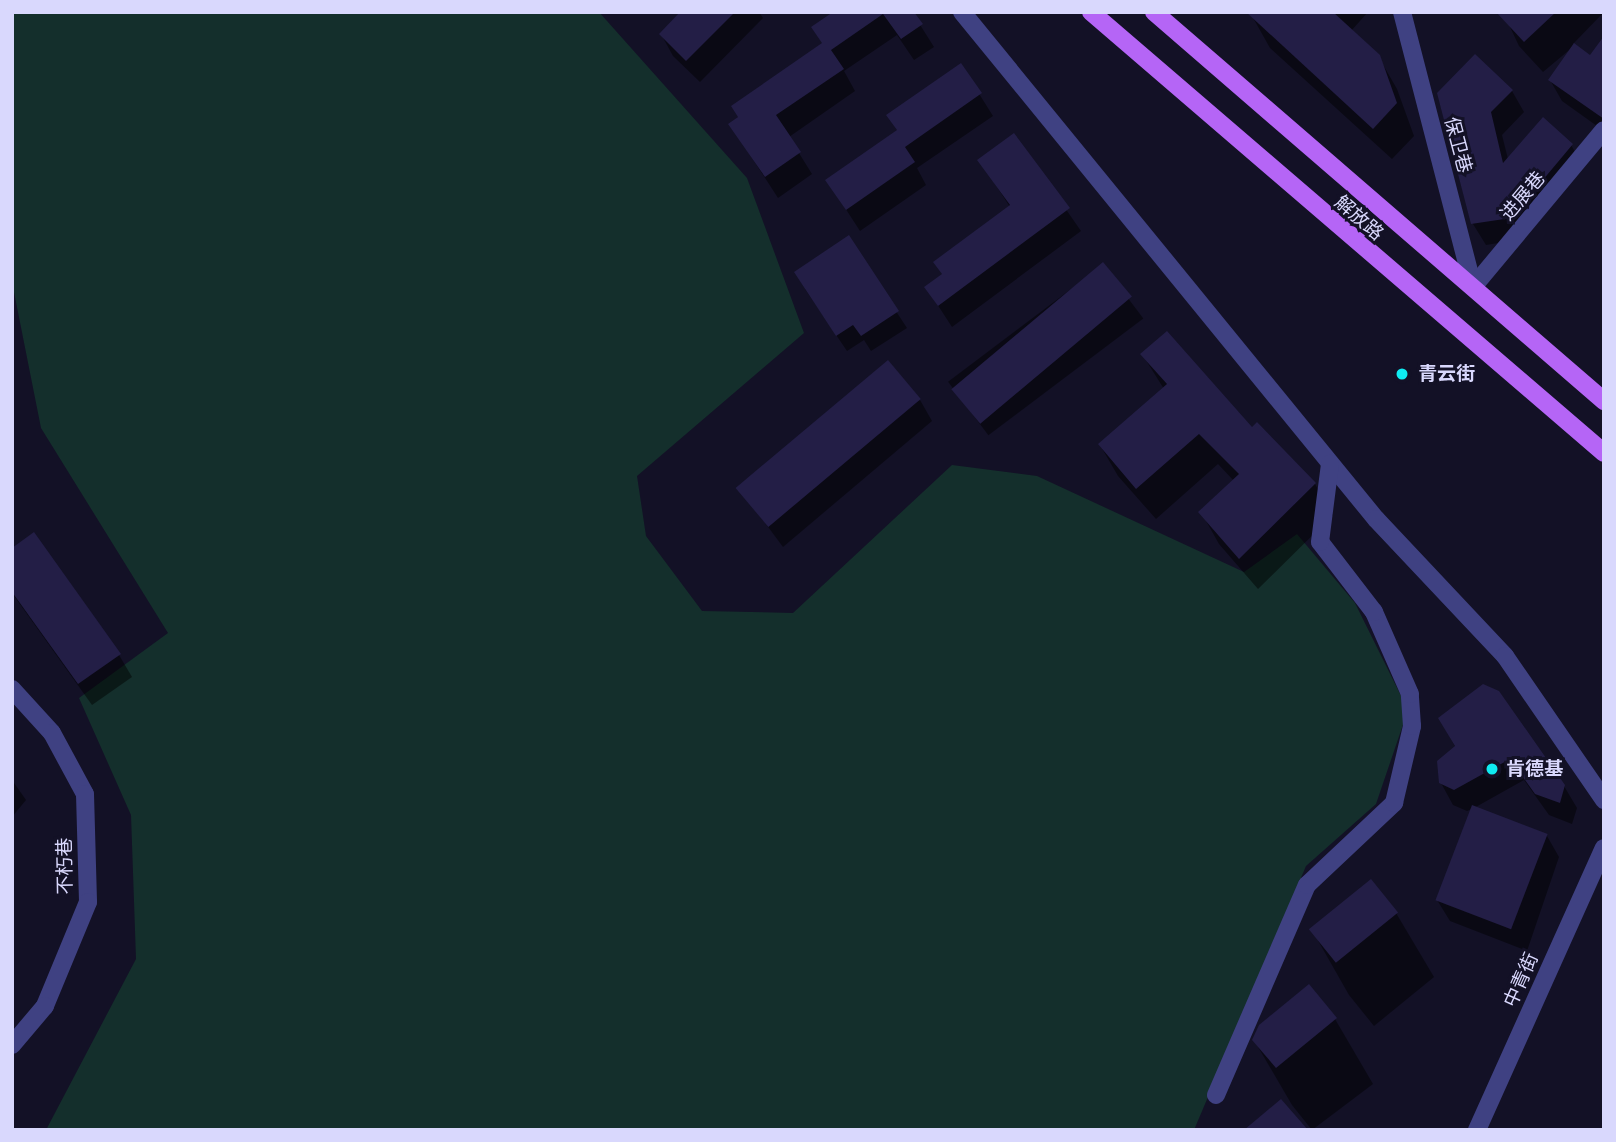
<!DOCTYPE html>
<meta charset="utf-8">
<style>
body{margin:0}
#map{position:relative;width:1616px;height:1142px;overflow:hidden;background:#131126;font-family:"Noto Sans","Noto Sans SC",sans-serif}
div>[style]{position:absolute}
.green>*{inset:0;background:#142f2c}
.shadow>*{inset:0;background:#0007;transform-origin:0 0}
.building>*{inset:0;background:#231e46;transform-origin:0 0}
.minor>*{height:18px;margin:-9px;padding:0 9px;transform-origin:9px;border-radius:9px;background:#3f4182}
.primary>*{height:18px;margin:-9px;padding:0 9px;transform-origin:9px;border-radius:9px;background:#b565f6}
.dots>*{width:19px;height:19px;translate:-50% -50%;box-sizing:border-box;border:4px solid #131126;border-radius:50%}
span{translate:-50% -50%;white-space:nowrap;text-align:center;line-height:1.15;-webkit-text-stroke:6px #131126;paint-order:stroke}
.street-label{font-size:19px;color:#d9d8fd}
.poi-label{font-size:19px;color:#d9d8fd;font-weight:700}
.left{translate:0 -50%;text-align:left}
.frame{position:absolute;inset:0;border:14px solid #d9d8fd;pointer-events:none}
</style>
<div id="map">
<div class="green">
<div style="clip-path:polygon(12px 12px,599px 12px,747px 178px,804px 333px,637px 476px,646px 536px,702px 611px,793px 613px,952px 465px,1037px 476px,1244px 572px,1297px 534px,1355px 603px,1408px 710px,1376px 804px,1306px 866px,1194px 1130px,46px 1130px,136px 959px,131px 815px,79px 698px,168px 633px,41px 428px,12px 282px)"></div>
</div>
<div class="shadow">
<div style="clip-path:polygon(683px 12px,759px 12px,763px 18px,700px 82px,673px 56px,661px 34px)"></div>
<div style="clip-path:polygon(836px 12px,912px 12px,934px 47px,914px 60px,897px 35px,844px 71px,855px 91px,789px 137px,812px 174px,778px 198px,730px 124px,824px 44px)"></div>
<div style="clip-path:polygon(1256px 12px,1368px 12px,1351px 31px,1378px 56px,1397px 89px,1414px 136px,1392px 159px,1270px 48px,1252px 16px)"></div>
<div style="clip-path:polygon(1503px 12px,1604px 12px,1573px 44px,1591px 57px,1604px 39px,1604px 131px,1562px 101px,1550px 80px,1574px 46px,1543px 72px,1519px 46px)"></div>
<div style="clip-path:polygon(961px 65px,993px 116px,917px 168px,926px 185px,860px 231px,827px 180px,898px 132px)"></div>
<div style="clip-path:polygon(1512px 91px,1524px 112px,1502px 135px,1508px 159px,1571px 145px,1584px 167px,1523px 239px,1486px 245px,1473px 224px,1439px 93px)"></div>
<div style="clip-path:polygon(1014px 135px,1081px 231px,952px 327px,926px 287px,943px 275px,935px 263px,1010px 207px,980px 161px)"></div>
<div style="clip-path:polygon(848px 238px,907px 328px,871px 351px,864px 340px,847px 351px,805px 289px)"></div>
<div style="left:1103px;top:265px;width:67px;height:194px;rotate:53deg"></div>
<div style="clip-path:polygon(1142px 354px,1252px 429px,1315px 484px,1333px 515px,1258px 589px,1219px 544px,1201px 512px,1234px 481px,1218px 464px,1156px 519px,1118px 476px,1100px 445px,1164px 389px)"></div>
<div style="clip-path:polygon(920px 400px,932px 421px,783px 547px,739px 488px)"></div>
<div style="clip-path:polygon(12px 550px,119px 655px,132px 677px,92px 705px,12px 593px)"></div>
<div style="clip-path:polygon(1440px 719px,1564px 786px,1577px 808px,1572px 824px,1549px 815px,1524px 780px,1474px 808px,1547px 836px,1559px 857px,1527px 951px,1450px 921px,1437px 900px,1472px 809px,1467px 811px,1453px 805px,1441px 783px,1456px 748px)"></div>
<div style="clip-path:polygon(12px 780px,26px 800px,12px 817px)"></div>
<div style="clip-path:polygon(1396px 913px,1434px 977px,1374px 1026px,1349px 995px,1312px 930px)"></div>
<div style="clip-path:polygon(1335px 1019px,1373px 1084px,1312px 1130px,1292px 1105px,1254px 1040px)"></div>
</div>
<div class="building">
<div style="clip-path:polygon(680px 12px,735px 12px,686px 61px,659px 34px)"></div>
<div style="clip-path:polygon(833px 12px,914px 12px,923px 24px,901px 39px,883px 14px,831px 50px,844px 69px,776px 115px,801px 152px,765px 177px,728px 124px,738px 117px,731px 106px,822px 43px,811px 27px)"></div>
<div style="clip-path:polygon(1246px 12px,1333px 12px,1380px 55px,1397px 103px,1373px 129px)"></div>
<div style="clip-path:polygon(1496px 12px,1556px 12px,1524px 42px)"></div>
<div style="clip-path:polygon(1604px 36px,1604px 119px,1548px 80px,1574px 43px,1590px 55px)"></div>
<div style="clip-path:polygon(1475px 54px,1513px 90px,1491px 112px,1503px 163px,1543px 117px,1573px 144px,1511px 218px,1471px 224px,1437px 93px)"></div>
<div style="clip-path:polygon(961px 63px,982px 93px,905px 147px,915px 162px,846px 210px,825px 180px,897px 130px,886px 115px)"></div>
<div style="clip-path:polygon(1014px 133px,1070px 208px,938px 306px,924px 287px,942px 274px,933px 262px,1010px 205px,977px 160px)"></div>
<div style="clip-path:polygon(849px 235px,899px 311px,861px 336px,853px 325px,836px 336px,794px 272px)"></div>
<div style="left:1103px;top:262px;width:45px;height:198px;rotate:50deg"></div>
<div style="clip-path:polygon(1167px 331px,1252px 427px,1257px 422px,1316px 483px,1239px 559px,1198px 512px,1239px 474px,1199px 434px,1136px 489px,1098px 444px,1167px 384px,1140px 354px)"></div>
<div style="left:888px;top:360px;width:51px;height:199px;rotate:50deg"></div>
<div style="clip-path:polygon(34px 532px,121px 654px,78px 684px,12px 592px,12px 548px)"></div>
<div style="clip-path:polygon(1483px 684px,1499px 691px,1565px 785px,1560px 803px,1535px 794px,1510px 759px,1454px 790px,1439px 783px,1437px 761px,1455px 746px,1438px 718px)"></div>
<div style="left:1472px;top:805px;width:81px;height:102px;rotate:21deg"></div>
<div style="left:1371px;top:879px;width:43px;height:80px;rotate:51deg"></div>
<div style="clip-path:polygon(1309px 984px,1337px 1018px,1276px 1068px,1252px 1040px,1259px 1025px)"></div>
<div style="clip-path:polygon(1281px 1099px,1308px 1130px,1244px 1130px)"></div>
</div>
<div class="minor">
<div style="left:962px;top:12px;width:655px;rotate:50.77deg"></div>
<div style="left:1376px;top:519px;width:188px;rotate:46.7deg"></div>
<div style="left:1505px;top:656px;width:175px;rotate:55.5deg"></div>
<div style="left:1402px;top:12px;width:284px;rotate:75.5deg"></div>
<div style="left:1473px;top:287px;width:204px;rotate:-50.2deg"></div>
<div style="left:12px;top:689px;width:59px;rotate:47.7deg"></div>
<div style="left:52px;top:733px;width:69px;rotate:61.6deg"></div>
<div style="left:85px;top:794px;width:108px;rotate:88.4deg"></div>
<div style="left:88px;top:902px;width:113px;rotate:112.5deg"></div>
<div style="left:45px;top:1006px;width:51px;rotate:130.2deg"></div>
<div style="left:1216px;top:1095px;width:229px;rotate:-66.6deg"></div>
<div style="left:1307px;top:885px;width:120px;rotate:-43.3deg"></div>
<div style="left:1394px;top:803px;width:79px;rotate:-76.8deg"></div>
<div style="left:1412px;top:726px;width:32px;rotate:-94deg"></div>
<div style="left:1410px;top:694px;width:90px;rotate:-113.7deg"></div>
<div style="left:1374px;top:612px;width:88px;rotate:-127.6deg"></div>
<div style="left:1320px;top:542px;width:79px;rotate:-82.7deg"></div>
<div style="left:1477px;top:1130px;width:309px;rotate:-65.8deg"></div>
</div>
<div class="primary">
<div style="left:1091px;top:12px;width:676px;rotate:40.68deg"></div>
<div style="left:1154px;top:12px;width:595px;rotate:40.84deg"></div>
</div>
<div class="dots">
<div style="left:1402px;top:374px;background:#0febf1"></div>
<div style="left:1492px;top:769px;background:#0febf1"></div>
</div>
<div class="street-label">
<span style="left:1458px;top:145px;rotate:75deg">保卫巷</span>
<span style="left:1523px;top:196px;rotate:-50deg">进展巷</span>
<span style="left:1359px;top:218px;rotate:41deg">解放路</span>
<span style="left:65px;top:866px;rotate:-91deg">不朽巷</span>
<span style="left:1521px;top:980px;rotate:-66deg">中青街</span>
</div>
<div class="poi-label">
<span class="left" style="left:1418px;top:374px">青云街</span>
<span class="left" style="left:1506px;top:769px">肯德基</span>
</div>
<div class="frame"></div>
</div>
